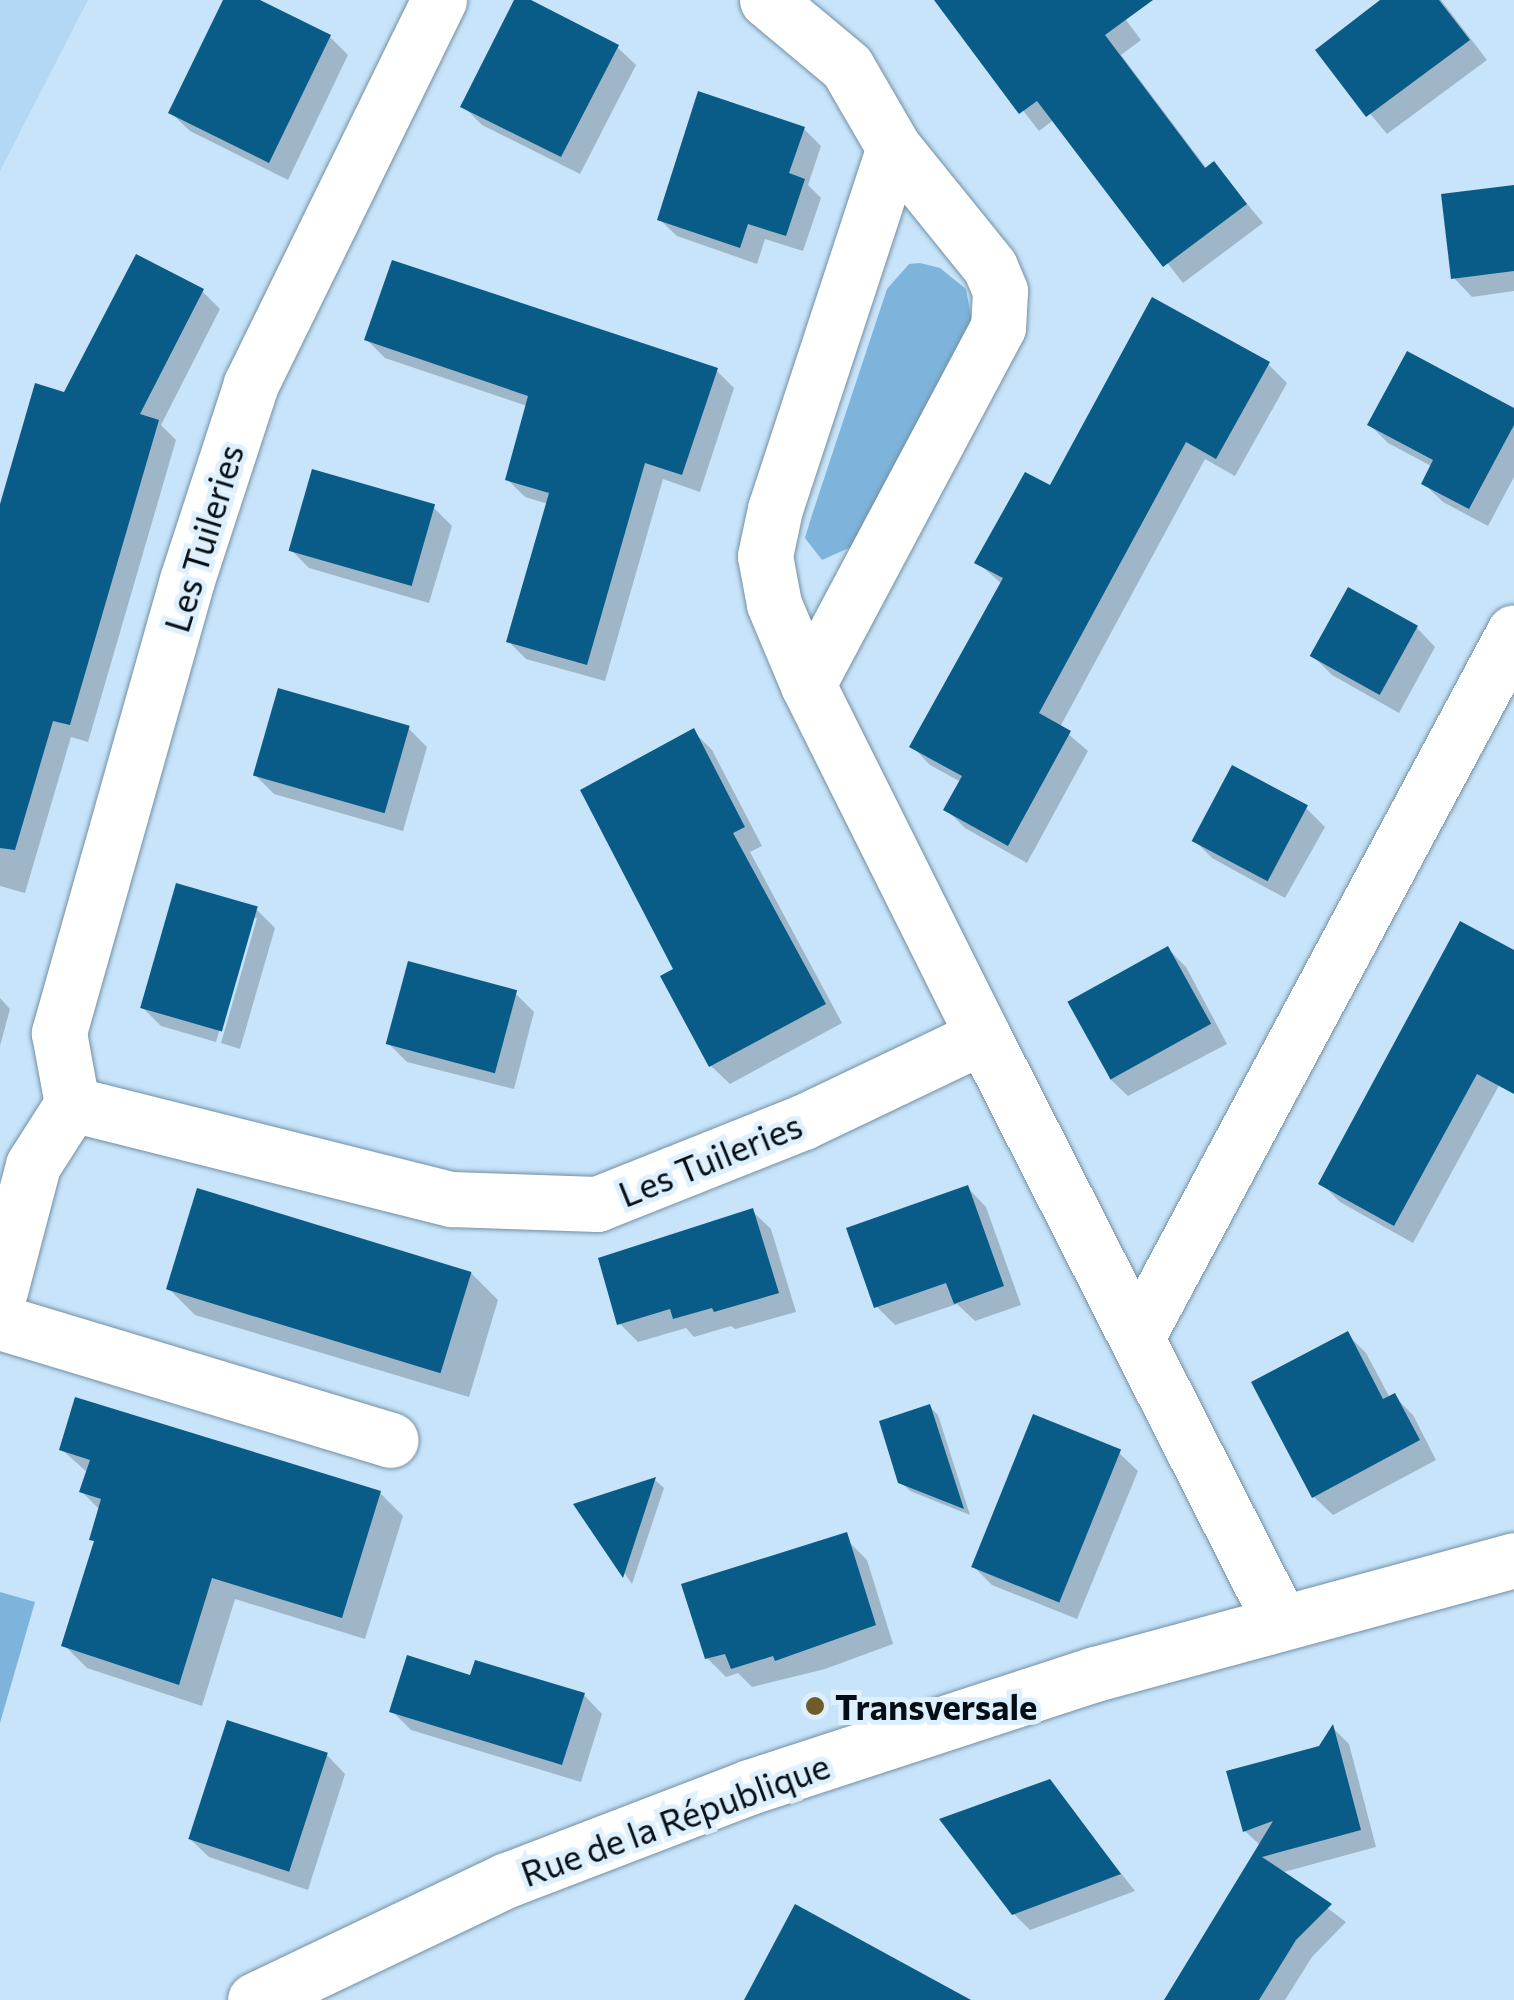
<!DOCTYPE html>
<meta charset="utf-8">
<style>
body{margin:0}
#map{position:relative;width:1514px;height:2000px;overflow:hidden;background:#c7e4fa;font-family:Commissioner,sans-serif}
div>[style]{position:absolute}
.built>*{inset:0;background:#b4d8f3}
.green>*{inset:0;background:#7eb4db}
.shadow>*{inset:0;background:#0003}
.building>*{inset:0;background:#0a5c88;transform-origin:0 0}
.roads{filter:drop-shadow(0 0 2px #748fa3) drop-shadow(0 0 2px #748fa3)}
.minor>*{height:55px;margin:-27.5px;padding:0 27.5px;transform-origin:27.5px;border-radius:27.5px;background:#fff}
.secondary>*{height:55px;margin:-27.5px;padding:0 27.5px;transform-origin:27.5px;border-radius:27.5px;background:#fff}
.dots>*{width:28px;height:28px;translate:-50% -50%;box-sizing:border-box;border:5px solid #def0fd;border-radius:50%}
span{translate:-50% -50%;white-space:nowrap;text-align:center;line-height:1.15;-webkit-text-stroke:10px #def0fd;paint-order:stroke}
.street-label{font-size:35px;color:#050e15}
.poi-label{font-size:35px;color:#050e15;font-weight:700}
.left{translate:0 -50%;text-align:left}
</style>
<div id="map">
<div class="built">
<div style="clip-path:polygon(0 0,88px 0,0 171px)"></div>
</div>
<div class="green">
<div style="clip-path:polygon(920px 263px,940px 268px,966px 289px,972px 321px,851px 547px,822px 560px,805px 538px,811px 518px,887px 289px,909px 264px)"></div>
<div style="clip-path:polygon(0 1592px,35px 1602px,0 1723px)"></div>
</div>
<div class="shadow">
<div style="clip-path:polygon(226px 0,254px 0,330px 37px,348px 55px,288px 180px,190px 131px,171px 113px)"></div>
<div style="clip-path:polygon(517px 0,526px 0,617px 47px,636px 65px,580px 174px,482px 125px,463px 106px)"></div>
<div style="clip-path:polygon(981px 0,1111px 0,1141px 40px,1121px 55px,1207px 169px,1214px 164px,1263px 223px,1183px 283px,1055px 119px,1039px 131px,953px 21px)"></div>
<div style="clip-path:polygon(1384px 0,1441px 0,1487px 60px,1387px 134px,1318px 51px)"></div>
<div style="clip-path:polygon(804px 129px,821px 146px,808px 185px,821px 198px,803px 251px,765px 239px,757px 264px,677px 236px,659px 219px)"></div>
<div style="clip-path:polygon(1514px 187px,1514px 291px,1472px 297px,1454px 278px)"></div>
<div style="clip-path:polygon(202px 291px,220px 309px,161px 425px,176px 440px,88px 742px,71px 737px,25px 893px,0 886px,0 512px,65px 395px)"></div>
<div style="clip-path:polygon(367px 340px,716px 370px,734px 388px,700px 492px,663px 479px,605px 681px,526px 659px,508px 641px,548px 504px,525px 497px,507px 479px,527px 406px,385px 358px)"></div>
<div style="clip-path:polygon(1268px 364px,1287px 383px,1235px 476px,1205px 459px,1060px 727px,1088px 751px,1027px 863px,965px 828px,946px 809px,961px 782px,930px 765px,912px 746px,1002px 584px,977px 562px,1051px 488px)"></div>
<div style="clip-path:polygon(1514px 411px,1514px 477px,1488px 526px,1443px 502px,1424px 484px,1433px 467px,1388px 443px,1370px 425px)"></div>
<div style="clip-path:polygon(433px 507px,452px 526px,429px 603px,309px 568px,290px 549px)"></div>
<div style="clip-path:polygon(1417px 628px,1435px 647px,1399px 713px,1332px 675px,1314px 657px)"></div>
<div style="clip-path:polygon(408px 728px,427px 747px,403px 831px,274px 794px,255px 775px)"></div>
<div style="clip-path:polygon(694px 732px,712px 750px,762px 846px,750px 852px,842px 1023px,730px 1084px,711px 1066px,676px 970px)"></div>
<div style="clip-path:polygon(1306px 808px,1325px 827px,1285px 898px,1212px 858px,1194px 840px)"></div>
<div style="clip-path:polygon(256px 909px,275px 928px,240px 1049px,221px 1043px,257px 918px,252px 918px,216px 1042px,161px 1026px,142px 1007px)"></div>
<div style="clip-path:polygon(1168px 949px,1186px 967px,1227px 1044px,1128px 1096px,1109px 1078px)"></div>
<div style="clip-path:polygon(1514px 953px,1514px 1058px,1413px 1243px,1340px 1202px,1321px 1183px)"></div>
<div style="clip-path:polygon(515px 993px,534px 1012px,514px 1089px,407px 1062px,388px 1043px)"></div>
<div style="clip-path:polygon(0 998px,10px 1009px,0 1046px)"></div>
<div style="clip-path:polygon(968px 1188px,986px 1207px,1021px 1305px,975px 1321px,957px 1304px,895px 1325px,876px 1306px)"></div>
<div style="clip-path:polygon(752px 1211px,771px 1229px,796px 1312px,735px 1329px,731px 1326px,694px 1337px,686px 1328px,638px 1342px,619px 1323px)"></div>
<div style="clip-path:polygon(471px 1273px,498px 1300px,469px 1397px,195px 1315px,169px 1289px)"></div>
<div style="clip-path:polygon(1347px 1334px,1366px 1353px,1390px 1398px,1394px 1396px,1413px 1415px,1436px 1460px,1333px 1515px,1314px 1497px,1255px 1383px)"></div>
<div style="clip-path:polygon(929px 1406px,938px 1415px,970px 1515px,910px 1491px,900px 1481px)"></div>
<div style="clip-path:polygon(61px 1449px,380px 1493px,403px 1516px,365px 1639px,235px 1599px,202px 1706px,87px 1668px,64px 1645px,96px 1543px,92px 1539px,100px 1510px,82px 1492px,88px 1473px)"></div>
<div style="clip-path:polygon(1119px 1453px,1138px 1471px,1077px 1619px,992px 1585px,973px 1566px)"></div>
<div style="clip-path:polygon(655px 1480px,664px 1488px,632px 1584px,577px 1505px)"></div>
<div style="clip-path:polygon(848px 1541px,867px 1560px,893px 1644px,825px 1669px,752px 1687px,738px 1673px,726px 1677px,707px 1658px)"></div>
<div style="clip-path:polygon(584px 1695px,602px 1714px,581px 1782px,411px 1730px,392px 1711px)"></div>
<div style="clip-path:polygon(1333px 1728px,1349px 1744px,1376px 1847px,1280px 1873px,1346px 1922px,1312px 1957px,1285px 2000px,1166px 2000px,1261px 1846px,1245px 1831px,1321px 1749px)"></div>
<div style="clip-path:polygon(327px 1755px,345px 1774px,308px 1890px,209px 1857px,190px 1839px)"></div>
<div style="clip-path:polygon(1049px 1782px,1135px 1891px,1030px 1930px,1014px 1914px)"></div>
</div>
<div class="building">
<div style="clip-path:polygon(223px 0,260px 0,331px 35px,269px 163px,168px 113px)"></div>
<div style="clip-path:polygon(514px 0,531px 0,619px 45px,561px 157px,460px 107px)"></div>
<div style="clip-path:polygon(934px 0,1153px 0,1105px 35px,1205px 168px,1214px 161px,1247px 204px,1163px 267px,1037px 101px,1019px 114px)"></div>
<div style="clip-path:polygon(1380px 0,1439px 0,1470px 40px,1366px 117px,1315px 50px)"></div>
<div style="clip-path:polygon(698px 91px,805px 127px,789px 173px,805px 179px,786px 236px,748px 224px,740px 248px,657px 220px)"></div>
<div style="clip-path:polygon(1514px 185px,1514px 271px,1451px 279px,1441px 194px)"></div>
<div style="clip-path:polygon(136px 254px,204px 289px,140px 414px,159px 420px,70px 725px,53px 721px,15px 850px,0 848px,0 504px,35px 383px,64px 392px)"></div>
<div style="clip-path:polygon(392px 260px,718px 368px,682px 475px,645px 463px,587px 665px,506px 642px,549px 493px,505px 480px,528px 396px,364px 340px)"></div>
<div style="clip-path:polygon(1152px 297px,1270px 362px,1216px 459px,1186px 442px,1039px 713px,1071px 731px,1008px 846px,943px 810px,962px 776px,909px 747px,1003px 578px,974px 563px,1025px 472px,1050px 485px)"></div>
<div style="clip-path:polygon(1407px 351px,1514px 408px,1514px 425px,1469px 509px,1421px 484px,1433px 460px,1367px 425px)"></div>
<div style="left:312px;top:469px;width:128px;height:85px;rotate:16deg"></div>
<div style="left:1348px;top:587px;width:80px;height:79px;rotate:29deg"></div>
<div style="left:278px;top:688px;width:137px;height:91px;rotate:16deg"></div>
<div style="clip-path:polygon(694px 728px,745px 827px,733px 833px,826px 1004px,709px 1067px,660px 976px,673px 969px,580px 790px)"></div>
<div style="left:1232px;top:765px;width:86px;height:86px;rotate:28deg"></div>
<div style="left:176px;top:883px;width:85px;height:130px;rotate:16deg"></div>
<div style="clip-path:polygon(1460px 921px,1514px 950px,1514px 1094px,1477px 1074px,1394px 1226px,1318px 1184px)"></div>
<div style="left:1168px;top:946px;width:89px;height:115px;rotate:61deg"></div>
<div style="left:408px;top:961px;width:113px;height:86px;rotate:15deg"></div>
<div style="clip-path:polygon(968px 1185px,1004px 1286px,954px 1304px,946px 1283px,874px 1308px,846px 1228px)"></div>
<div style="left:197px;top:1188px;width:287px;height:106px;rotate:17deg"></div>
<div style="clip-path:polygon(753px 1208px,779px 1293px,714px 1312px,712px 1308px,673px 1319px,670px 1309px,617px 1325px,598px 1258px)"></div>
<div style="clip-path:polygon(1348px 1331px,1383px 1399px,1395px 1393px,1420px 1440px,1312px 1498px,1251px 1382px)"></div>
<div style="clip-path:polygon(75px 1397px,381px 1491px,342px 1618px,212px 1578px,179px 1685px,61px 1646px,94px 1541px,89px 1540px,101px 1499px,79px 1492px,90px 1460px,59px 1450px)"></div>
<div style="clip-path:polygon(930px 1404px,964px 1509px,898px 1483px,879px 1421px)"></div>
<div style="left:1033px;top:1414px;width:95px;height:165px;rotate:22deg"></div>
<div style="clip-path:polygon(656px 1477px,623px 1578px,573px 1504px)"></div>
<div style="clip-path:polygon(847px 1532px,876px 1625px,775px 1661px,773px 1656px,731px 1669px,725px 1654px,705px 1659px,681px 1584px)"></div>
<div style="clip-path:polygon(407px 1655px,470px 1675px,475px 1660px,585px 1693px,562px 1765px,389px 1712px)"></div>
<div style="left:227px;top:1720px;width:106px;height:125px;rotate:18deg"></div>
<div style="clip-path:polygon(1333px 1724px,1361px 1830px,1262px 1857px,1332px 1904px,1296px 1940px,1259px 2000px,1164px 2000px,1273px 1821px,1243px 1832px,1226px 1771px,1319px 1746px)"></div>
<div style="clip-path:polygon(1050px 1779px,1121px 1874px,1012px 1915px,939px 1819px)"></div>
<div style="clip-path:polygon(795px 1904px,971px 2000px,744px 2000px)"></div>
</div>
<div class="roads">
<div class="minor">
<div style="left:439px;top:0;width:428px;rotate:116.1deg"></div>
<div style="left:251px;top:384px;width:206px;rotate:108.1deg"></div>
<div style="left:187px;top:580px;width:471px;rotate:105.8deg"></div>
<div style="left:59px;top:1033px;width:72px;rotate:79.6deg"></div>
<div style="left:72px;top:1104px;width:391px;rotate:14.1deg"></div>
<div style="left:451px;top:1199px;width:146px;rotate:2deg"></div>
<div style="left:597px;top:1204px;width:222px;rotate:-21.7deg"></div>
<div style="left:803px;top:1122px;width:199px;rotate:-25.5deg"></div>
<div style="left:983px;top:1036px;width:656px;rotate:63.08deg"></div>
<div style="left:767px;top:0;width:104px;rotate:39.9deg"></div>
<div style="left:847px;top:67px;width:94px;rotate:59.9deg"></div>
<div style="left:894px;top:148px;width:153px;rotate:51.1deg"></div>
<div style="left:990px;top:267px;width:26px;rotate:67deg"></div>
<div style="left:1000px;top:291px;width:36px;rotate:93deg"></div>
<div style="left:998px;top:327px;width:405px;rotate:118deg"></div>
<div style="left:808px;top:685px;width:88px;rotate:-112.8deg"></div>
<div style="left:774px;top:604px;width:49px;rotate:-100.6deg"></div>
<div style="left:765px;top:556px;width:48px;rotate:-78deg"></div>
<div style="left:775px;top:509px;width:380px;rotate:-71.8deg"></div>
<div style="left:808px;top:685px;width:392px;rotate:63.5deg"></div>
<div style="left:0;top:1291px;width:130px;rotate:-75.3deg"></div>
<div style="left:33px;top:1165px;width:72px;rotate:-57.4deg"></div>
<div style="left:0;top:1322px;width:408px;rotate:16.8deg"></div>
<div style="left:1137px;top:1337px;width:799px;rotate:-61.86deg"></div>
</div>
<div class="secondary">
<div style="left:255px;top:2000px;width:279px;rotate:-25.5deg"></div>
<div style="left:507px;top:1880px;width:259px;rotate:-21deg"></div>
<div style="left:749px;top:1787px;width:364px;rotate:-18.1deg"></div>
<div style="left:1095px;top:1674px;width:434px;rotate:-15.2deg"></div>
</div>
</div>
<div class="dots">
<div style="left:815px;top:1706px;background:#6e5d2b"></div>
</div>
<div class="street-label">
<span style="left:203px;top:538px;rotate:-73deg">Les Tuileries</span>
<span style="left:710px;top:1159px;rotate:-22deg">Les Tuileries</span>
<span style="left:675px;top:1819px;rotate:-20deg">Rue de la République</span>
</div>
<div class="poi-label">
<span class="left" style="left:835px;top:1706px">Transversale</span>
</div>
</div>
